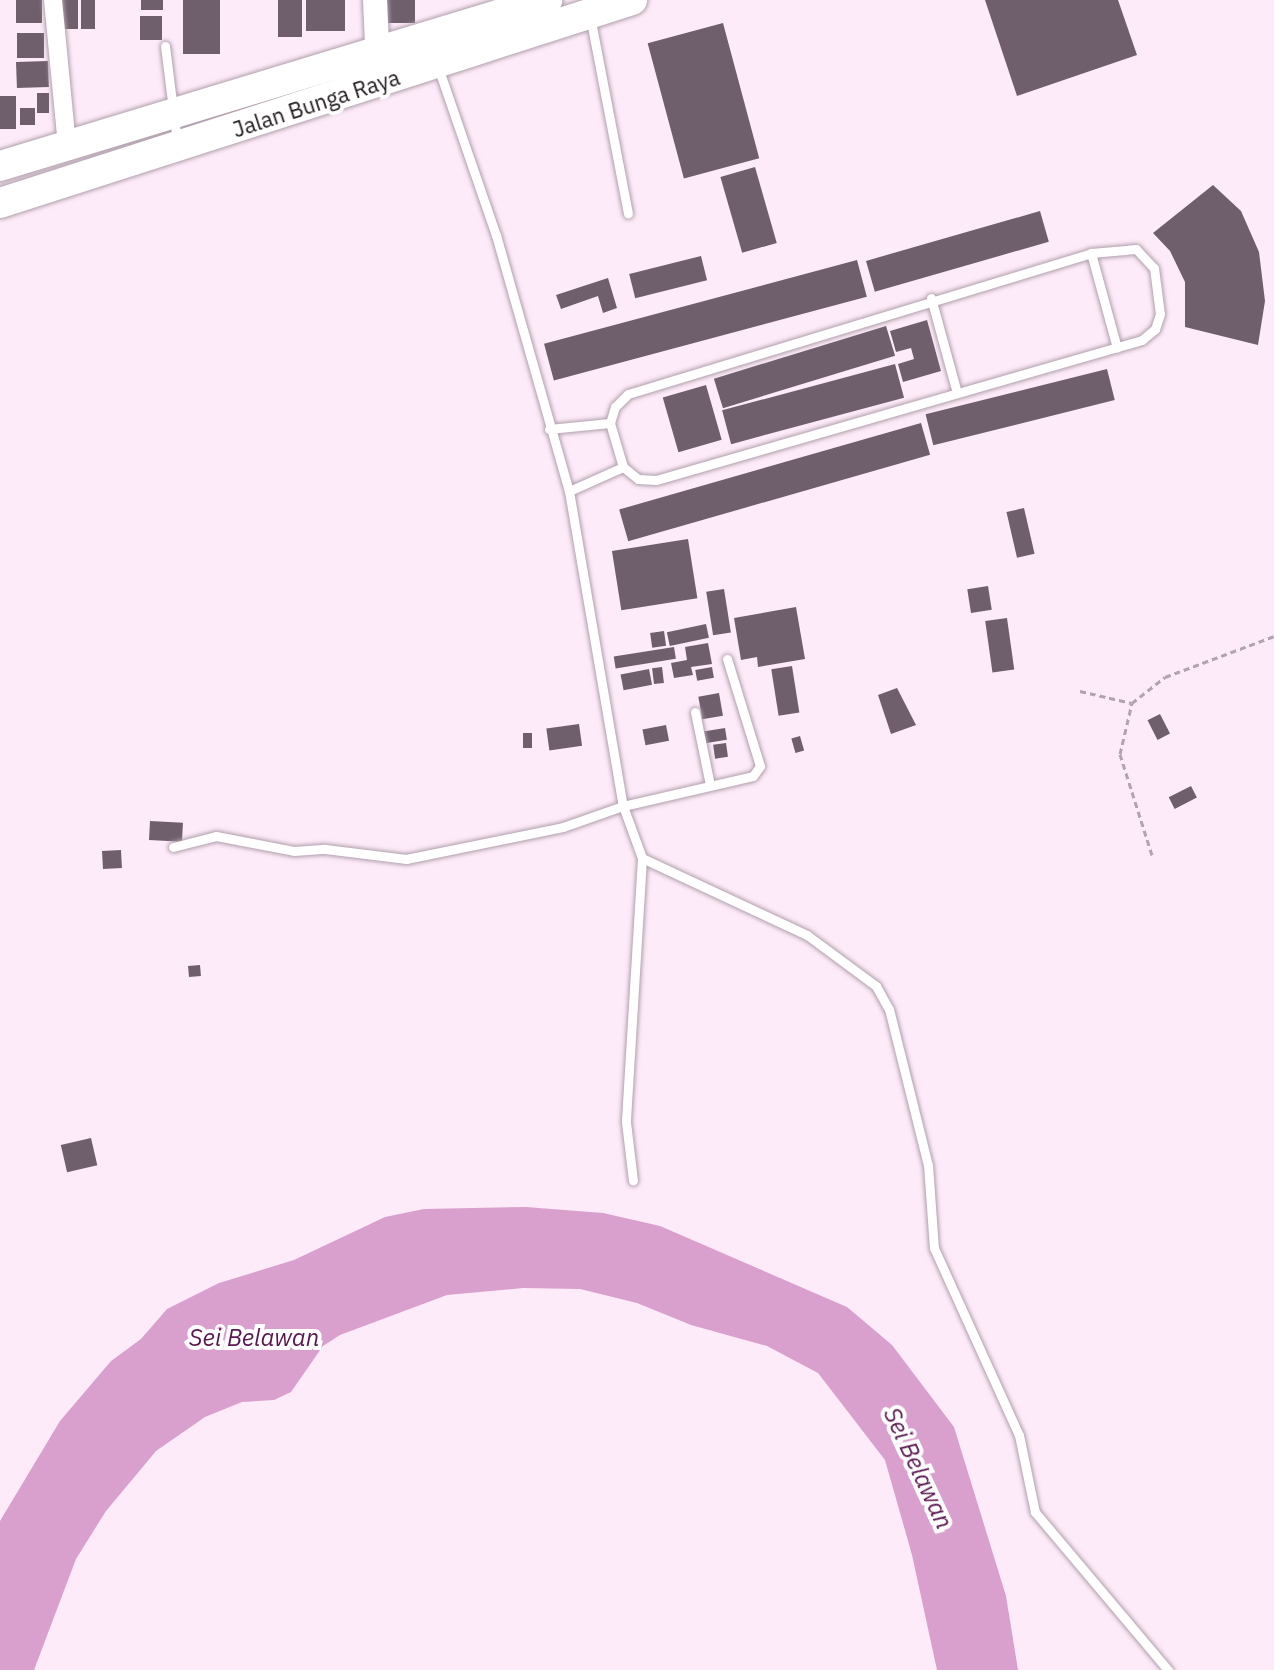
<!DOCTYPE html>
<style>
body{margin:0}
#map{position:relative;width:1274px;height:1670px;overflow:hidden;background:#feebf9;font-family:"IBM Plex Sans",sans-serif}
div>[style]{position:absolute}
.water>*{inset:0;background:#d99fcd}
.building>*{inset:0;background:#6f5f6c;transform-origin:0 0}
.path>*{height:3px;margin-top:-1.5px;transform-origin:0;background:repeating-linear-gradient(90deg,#b2a3ae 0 6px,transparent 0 10px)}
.roads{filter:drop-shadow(0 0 2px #b09fac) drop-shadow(0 0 2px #b09fac)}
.service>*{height:9px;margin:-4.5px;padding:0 4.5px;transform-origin:4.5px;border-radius:4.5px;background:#fff}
.minor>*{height:18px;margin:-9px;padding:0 9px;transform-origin:9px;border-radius:9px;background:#fff}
.tertiary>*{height:24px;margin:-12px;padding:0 12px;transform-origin:12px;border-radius:12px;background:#fff}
.primary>*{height:30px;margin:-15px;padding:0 15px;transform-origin:15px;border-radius:15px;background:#fff}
span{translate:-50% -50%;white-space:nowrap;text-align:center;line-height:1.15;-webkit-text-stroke:8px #fff;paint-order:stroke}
.street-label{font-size:22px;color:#20191e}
.water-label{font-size:24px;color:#591751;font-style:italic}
</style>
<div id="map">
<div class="water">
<div style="clip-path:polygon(526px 1207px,603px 1213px,660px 1226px,847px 1307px,892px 1345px,954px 1427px,1006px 1596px,1018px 1670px,937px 1670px,912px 1555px,885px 1460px,818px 1373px,767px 1346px,691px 1325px,637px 1303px,580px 1289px,523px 1288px,447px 1295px,340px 1335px,323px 1346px,291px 1392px,274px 1400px,242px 1402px,205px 1417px,156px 1451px,106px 1511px,76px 1559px,34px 1670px,0 1670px,0 1521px,60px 1421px,111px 1361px,141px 1339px,167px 1309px,219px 1283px,294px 1260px,385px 1217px,424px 1209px)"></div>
</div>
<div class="building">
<div style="left:16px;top:0;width:26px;height:23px"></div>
<div style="left:61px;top:0;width:17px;height:29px"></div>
<div style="left:81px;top:0;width:14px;height:29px"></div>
<div style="left:141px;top:0;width:22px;height:10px"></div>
<div style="left:183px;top:0;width:37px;height:54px"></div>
<div style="left:278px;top:0;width:24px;height:37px"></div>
<div style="left:306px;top:0;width:39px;height:31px"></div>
<div style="left:385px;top:0;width:30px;height:23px"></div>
<div style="clip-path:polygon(985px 0,1118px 0,1137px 55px,1017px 96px)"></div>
<div style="left:140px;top:16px;width:22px;height:24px"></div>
<div style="left:723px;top:23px;width:140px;height:78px;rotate:75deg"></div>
<div style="left:44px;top:33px;width:25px;height:27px;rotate:90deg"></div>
<div style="left:48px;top:61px;width:26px;height:32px;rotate:88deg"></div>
<div style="left:37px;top:93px;width:12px;height:20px"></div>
<div style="left:0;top:96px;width:16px;height:33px"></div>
<div style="left:20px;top:108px;width:15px;height:17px"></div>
<div style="left:755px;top:167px;width:79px;height:36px;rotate:74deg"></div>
<div style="clip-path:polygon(1213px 185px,1241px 211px,1259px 252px,1265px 301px,1258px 345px,1185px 327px,1185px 282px,1170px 251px,1153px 233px)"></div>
<div style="left:1040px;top:211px;width:32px;height:181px;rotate:74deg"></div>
<div style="left:701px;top:256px;width:25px;height:74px;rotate:76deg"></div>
<div style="left:857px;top:260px;width:38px;height:324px;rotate:75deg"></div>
<div style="clip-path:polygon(608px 278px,617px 308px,603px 313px,598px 296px,561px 309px,556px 295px)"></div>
<div style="clip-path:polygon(927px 320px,941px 371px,903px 382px,898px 364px,914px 359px,911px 348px,896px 352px,890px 331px)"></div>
<div style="left:886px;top:326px;width:31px;height:180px;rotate:73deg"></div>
<div style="left:895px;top:364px;width:35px;height:179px;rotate:75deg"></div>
<div style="left:1107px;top:369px;width:32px;height:187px;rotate:76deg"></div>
<div style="left:706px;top:385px;width:57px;height:45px;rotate:74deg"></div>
<div style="left:921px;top:423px;width:33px;height:314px;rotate:74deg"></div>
<div style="left:1024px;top:508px;width:47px;height:18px;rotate:77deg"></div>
<div style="left:688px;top:539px;width:60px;height:77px;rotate:81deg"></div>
<div style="left:988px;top:586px;width:24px;height:21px;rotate:81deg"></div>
<div style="left:724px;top:589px;width:44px;height:18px;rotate:81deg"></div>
<div style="clip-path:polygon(796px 607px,805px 659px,758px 667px,757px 657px,741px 660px,734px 618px)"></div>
<div style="left:1007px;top:618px;width:52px;height:22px;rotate:82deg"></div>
<div style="left:706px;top:624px;width:14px;height:40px;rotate:78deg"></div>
<div style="left:664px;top:631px;width:15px;height:14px;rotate:82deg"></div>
<div style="clip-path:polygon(708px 643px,712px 664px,691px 667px,693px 675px,674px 678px,671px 663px,687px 660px,685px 647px)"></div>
<div style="left:674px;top:647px;width:12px;height:61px;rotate:81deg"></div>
<div style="left:792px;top:666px;width:47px;height:21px;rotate:81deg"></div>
<div style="left:662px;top:667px;width:16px;height:10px;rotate:83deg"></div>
<div style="left:712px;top:667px;width:11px;height:17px;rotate:80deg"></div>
<div style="left:649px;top:669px;width:16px;height:29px;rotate:79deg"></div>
<div style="clip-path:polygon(897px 688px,916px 725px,891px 734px,878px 695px)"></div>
<div style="left:719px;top:693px;width:23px;height:21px;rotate:80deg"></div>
<div style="left:1160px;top:714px;width:22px;height:14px;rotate:63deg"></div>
<div style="left:579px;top:724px;width:22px;height:33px;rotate:82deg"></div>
<div style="left:666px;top:725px;width:16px;height:24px;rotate:79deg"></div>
<div style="left:725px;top:728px;width:12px;height:22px;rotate:81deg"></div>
<div style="left:523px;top:733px;width:9px;height:15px"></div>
<div style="left:800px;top:736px;width:15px;height:9px;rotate:74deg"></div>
<div style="left:726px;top:743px;width:14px;height:13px;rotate:82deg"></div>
<div style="left:1191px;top:786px;width:13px;height:25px;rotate:63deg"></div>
<div style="left:150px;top:821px;width:33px;height:19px;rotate:3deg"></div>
<div style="left:121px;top:850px;width:18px;height:19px;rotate:87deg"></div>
<div style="left:200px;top:965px;width:11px;height:12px;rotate:85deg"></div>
<div style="left:91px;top:1138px;width:28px;height:31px;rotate:77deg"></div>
</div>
<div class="path">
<div style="left:1080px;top:691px;width:53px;rotate:13deg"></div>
<div style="left:1152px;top:855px;width:106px;rotate:-107.6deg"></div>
<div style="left:1120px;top:754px;width:52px;rotate:-76.8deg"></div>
<div style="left:1132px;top:703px;width:42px;rotate:-38.2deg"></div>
<div style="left:1165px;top:677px;width:116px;rotate:-20.6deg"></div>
</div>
<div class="roads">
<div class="service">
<div style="left:590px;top:16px;width:201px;rotate:79.1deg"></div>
<div style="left:165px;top:46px;width:96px;rotate:82.8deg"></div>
<div style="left:438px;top:67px;width:178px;rotate:71deg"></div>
<div style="left:496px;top:235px;width:266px;rotate:74.1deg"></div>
<div style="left:569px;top:491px;width:320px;rotate:80.3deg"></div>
<div style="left:623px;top:806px;width:55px;rotate:69.9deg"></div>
<div style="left:642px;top:858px;width:264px;rotate:93.5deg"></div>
<div style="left:626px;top:1122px;width:59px;rotate:83.2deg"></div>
<div style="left:1091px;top:253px;width:98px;rotate:74.7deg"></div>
<div style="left:931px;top:298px;width:98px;rotate:74.7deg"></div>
<div style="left:610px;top:423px;width:46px;rotate:73.5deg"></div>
<div style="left:549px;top:429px;width:61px;rotate:-5.6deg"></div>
<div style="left:610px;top:423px;width:17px;rotate:-73deg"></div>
<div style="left:615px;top:407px;width:18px;rotate:-45deg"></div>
<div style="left:628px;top:394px;width:484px;rotate:-16.9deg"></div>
<div style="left:1091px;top:253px;width:45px;rotate:-5.1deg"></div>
<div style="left:1136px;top:249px;width:26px;rotate:47deg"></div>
<div style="left:1154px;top:268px;width:46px;rotate:82.6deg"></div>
<div style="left:1160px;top:314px;width:16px;rotate:108deg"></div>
<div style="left:1155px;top:329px;width:17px;rotate:140deg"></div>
<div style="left:1142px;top:340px;width:506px;rotate:163.93deg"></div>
<div style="left:656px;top:480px;width:18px;rotate:-177deg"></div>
<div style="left:638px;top:479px;width:19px;rotate:-141deg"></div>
<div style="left:623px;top:467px;width:59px;rotate:156deg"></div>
<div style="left:695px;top:712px;width:75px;rotate:78.4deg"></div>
<div style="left:173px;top:847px;width:44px;rotate:-14.3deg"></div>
<div style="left:216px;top:836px;width:79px;rotate:10.9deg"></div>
<div style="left:294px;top:851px;width:31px;rotate:-4deg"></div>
<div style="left:325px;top:849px;width:82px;rotate:7deg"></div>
<div style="left:406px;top:859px;width:160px;rotate:-11.5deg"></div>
<div style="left:563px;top:827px;width:64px;rotate:-19.3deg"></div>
<div style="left:623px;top:806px;width:133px;rotate:-13deg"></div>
<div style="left:753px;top:776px;width:12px;rotate:-55deg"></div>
<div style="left:760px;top:766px;width:112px;rotate:-107.1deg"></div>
<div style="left:642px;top:858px;width:182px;rotate:25deg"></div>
<div style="left:807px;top:935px;width:86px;rotate:36.5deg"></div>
<div style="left:876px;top:986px;width:26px;rotate:61deg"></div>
<div style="left:889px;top:1009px;width:161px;rotate:76deg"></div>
<div style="left:928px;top:1165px;width:83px;rotate:85.9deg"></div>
<div style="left:934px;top:1248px;width:205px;rotate:65.6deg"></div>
<div style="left:1019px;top:1435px;width:79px;rotate:78.3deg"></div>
<div style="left:1035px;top:1512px;width:207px;rotate:49.9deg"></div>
</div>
<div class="minor">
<div style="left:53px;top:0;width:147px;rotate:84.5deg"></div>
</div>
<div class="tertiary">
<div style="left:375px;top:0;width:66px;rotate:87.4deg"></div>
</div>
<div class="primary">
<div style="left:0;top:166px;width:572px;rotate:-16.88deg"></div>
<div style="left:0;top:203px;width:664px;rotate:-17.81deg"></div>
</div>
</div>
<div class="street-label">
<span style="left:316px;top:103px;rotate:-18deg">Jalan Bunga Raya</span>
</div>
<div class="water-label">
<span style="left:254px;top:1338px">Sei Belawan</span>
<span style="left:918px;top:1468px;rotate:65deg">Sei Belawan</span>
</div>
</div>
